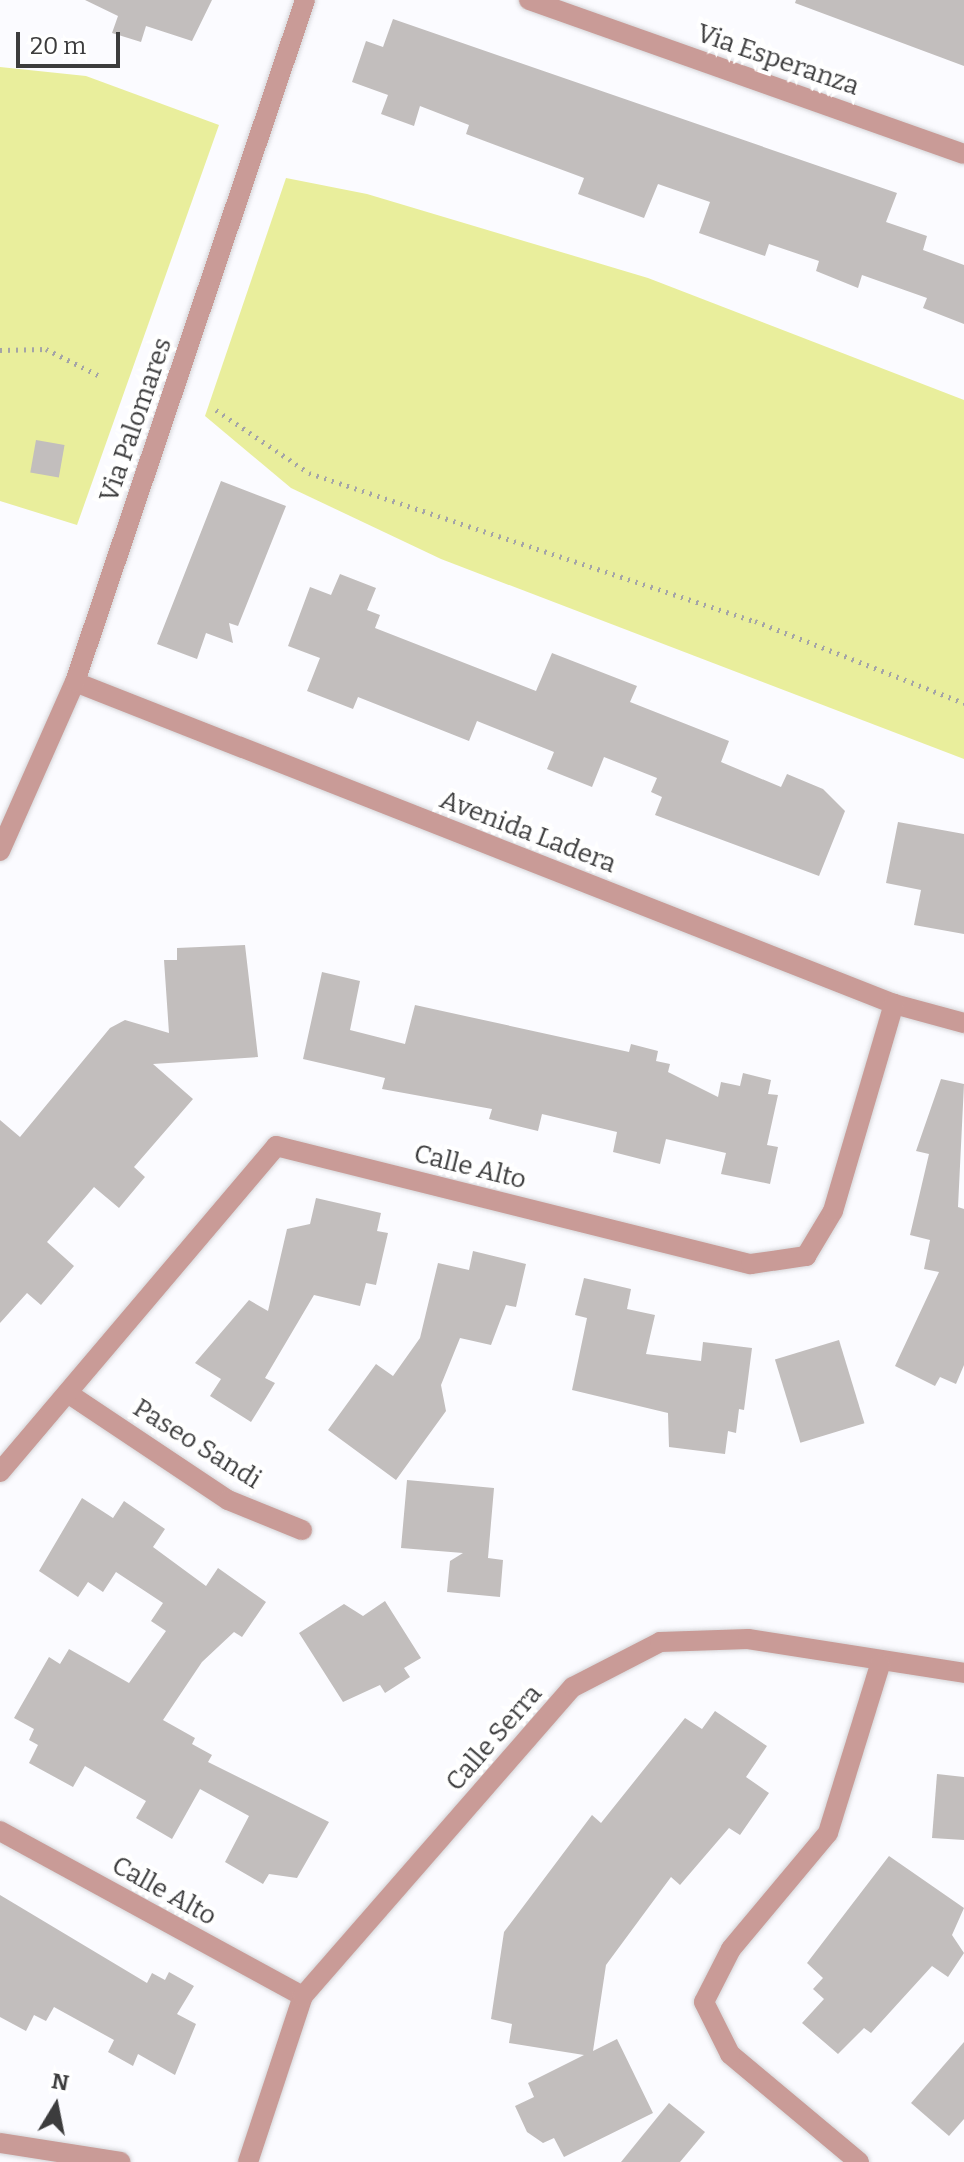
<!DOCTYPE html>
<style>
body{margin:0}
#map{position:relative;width:964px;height:2162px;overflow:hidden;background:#fbfbff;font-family:Bitter,serif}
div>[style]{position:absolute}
.green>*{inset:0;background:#e9ee9c}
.building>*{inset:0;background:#c2bebd;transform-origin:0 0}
.path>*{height:5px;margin-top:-2.5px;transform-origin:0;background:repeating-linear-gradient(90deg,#a4a4a7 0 2px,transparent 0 8px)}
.roads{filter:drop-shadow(0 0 2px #d5d5d8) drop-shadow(0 0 2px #d5d5d8)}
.minor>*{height:20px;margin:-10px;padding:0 10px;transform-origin:10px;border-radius:10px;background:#c99b97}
span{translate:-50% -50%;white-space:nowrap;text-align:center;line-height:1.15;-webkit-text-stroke:8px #fff;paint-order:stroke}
.street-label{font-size:26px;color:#3c3c3d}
.north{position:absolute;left:16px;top:2066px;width:80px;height:80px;-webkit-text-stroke:6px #fff;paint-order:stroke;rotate:10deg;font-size:22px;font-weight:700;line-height:32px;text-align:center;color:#3c3c3d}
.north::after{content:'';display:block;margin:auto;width:28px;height:36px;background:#3c3c3d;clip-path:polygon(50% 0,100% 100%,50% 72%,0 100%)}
.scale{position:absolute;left:16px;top:32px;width:104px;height:36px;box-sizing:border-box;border:4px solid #3c3c3d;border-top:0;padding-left:10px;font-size:24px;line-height:28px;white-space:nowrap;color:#3c3c3d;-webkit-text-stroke:6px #fff;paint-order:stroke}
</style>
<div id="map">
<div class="green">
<div style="clip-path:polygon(0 67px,86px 76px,219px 125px,77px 525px,0 501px)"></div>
<div style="clip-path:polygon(286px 178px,367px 194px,648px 278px,964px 400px,964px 759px,441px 559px,291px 488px,205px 416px)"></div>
</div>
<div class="building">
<div style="clip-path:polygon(85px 0,212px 0,192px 41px,146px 26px,141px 42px,112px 33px,118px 16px)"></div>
<div style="clip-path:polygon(796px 0,964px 0,964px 66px,795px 3px)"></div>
<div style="clip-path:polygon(393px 19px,897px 193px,886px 222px,927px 236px,923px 250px,964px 265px,964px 324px,923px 308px,927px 298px,862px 275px,858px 288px,816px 271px,819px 261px,769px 244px,765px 256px,699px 233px,710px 202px,658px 184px,644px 218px,578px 194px,584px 178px,466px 134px,469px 125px,420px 106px,414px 126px,381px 114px,388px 95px,352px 82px,366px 41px,383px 47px)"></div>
<div style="left:36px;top:440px;width:29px;height:33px;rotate:10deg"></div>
<div style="clip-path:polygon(221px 481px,286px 506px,238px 626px,229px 623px,233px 643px,206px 633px,197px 659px,157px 644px)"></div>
<div style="clip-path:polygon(340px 574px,376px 588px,367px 610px,380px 615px,375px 628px,536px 691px,552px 653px,637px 686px,630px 702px,729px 741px,721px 762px,781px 787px,787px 774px,823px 789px,845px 811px,819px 876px,655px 815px,662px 797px,651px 792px,657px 778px,604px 757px,592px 787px,547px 769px,554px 752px,477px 721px,469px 741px,358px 697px,353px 709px,307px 691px,320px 658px,288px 646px,310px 587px,331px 595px)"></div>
<div style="clip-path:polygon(898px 822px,964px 834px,964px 934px,914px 925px,921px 890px,886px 883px)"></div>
<div style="clip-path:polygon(245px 945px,258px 1057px,153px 1064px,193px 1099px,134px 1167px,145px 1177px,119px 1208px,94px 1187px,47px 1242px,74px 1266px,41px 1305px,27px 1293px,0 1323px,0 1120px,20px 1137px,110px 1028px,125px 1020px,169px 1033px,164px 960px,177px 960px,177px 948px)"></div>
<div style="clip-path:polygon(322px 972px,360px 981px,350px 1030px,405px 1044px,415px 1005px,629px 1052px,631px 1044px,658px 1051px,656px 1061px,670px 1064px,668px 1072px,718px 1097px,721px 1082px,740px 1086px,743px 1073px,771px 1080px,768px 1094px,778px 1095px,767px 1145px,778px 1147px,770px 1184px,721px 1174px,726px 1153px,666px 1139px,660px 1164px,613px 1152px,617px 1132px,542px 1114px,538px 1131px,489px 1119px,492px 1109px,382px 1089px,385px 1078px,303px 1059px)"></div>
<div style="clip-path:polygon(941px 1079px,964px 1084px,958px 1207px,964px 1209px,964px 1365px,956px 1384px,940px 1377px,935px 1386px,895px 1366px,939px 1272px,924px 1269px,930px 1240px,910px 1235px,929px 1154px,916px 1151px)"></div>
<div style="clip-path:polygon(316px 1198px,381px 1213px,377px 1231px,388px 1233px,376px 1285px,366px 1283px,360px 1306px,314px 1295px,265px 1378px,275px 1383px,251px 1422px,210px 1396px,221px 1379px,195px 1363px,249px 1300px,268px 1311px,287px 1229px,310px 1224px)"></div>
<div style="clip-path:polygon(473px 1251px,526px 1264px,516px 1307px,506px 1305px,491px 1345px,460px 1338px,441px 1385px,446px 1411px,396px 1480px,328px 1430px,376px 1364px,393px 1376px,420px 1338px,438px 1263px,469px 1270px)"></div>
<div style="clip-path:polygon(584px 1278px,631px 1289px,627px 1309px,655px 1315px,646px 1354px,701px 1361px,703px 1342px,752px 1348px,744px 1410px,739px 1409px,736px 1433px,728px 1431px,725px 1454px,669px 1447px,668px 1413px,572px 1390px,587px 1318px,575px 1315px)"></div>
<div style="left:839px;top:1340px;width:87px;height:67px;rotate:73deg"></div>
<div style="clip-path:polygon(407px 1480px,494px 1488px,488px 1558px,503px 1560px,500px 1597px,447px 1592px,450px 1561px,463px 1553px,401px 1548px)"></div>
<div style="clip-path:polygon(82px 1498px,113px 1518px,124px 1501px,165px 1529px,153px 1547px,206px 1586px,218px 1568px,266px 1602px,242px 1637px,234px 1632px,202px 1662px,163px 1720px,195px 1738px,192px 1744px,212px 1755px,208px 1762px,329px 1822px,297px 1878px,269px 1874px,263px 1884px,225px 1862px,249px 1816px,200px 1789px,172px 1839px,136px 1818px,146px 1801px,85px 1766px,73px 1787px,29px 1763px,38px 1745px,29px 1740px,34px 1729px,14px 1718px,49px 1657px,60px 1664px,69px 1649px,129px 1683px,166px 1631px,151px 1621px,163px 1603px,116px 1572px,103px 1592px,88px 1582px,78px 1597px,39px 1571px)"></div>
<div style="clip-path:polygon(385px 1601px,421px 1658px,404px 1668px,410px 1677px,385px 1693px,380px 1685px,343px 1702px,299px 1633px,344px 1604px,363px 1616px)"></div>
<div style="clip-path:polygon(715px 1711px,767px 1746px,746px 1777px,769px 1793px,740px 1835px,729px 1828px,680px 1885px,671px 1877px,606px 1965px,593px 2051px,617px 2039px,653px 2113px,564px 2157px,554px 2138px,543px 2143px,527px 2132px,515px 2106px,534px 2097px,528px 2083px,584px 2055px,509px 2043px,512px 2024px,491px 2019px,504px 1932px,592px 1815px,601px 1823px,685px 1718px,702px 1729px)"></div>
<div style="clip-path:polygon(937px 1774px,964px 1777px,964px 1840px,932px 1838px)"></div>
<div style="clip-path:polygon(889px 1856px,964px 1908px,952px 1935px,964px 1953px,948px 1977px,932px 1966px,871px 2033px,864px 2028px,838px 2054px,802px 2023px,824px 1999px,813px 1989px,823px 1978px,807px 1963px)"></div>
<div style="clip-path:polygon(0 1895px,147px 1983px,152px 1973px,165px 1980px,169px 1972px,194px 1986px,177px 2014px,196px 2024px,175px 2075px,138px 2054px,133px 2066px,108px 2052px,114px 2040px,54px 2007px,46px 2021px,34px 2015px,26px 2031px,0 2017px)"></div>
<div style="clip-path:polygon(964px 2042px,964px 2119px,949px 2136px,911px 2103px)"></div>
<div style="clip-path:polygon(669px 2103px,705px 2132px,680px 2162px,621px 2162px)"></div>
</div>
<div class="path">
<div style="left:0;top:350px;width:46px;rotate:-1.2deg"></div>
<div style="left:46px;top:349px;width:63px;rotate:26.6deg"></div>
<div style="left:216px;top:410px;width:112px;rotate:34.1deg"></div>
<div style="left:309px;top:473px;width:470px;rotate:18.4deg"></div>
<div style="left:755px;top:621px;width:225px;rotate:21.4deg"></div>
</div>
<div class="roads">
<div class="minor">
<div style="left:529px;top:0;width:461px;rotate:19.5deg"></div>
<div style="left:75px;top:682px;width:880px;rotate:21.46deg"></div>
<div style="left:894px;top:1004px;width:73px;rotate:15.2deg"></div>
<div style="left:0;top:851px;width:185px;rotate:-66.1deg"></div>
<div style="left:75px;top:682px;width:720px;rotate:-71.36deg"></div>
<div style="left:69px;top:1394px;width:191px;rotate:33.7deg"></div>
<div style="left:228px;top:1500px;width:80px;rotate:22.1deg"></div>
<div style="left:0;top:1472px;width:427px;rotate:-49.7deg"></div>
<div style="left:276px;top:1146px;width:489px;rotate:14deg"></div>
<div style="left:751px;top:1264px;width:56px;rotate:-8.3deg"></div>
<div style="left:806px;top:1256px;width:52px;rotate:-59deg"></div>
<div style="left:833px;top:1211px;width:216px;rotate:-73.6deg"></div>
<div style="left:0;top:1831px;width:345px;rotate:28.6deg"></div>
<div style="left:0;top:2143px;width:122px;rotate:8.9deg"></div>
<div style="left:248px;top:2162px;width:175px;rotate:-71.7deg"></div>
<div style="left:303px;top:1996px;width:410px;rotate:-48.9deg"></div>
<div style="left:573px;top:1687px;width:98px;rotate:-27.3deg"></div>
<div style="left:660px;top:1642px;width:88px;rotate:-2deg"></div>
<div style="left:748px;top:1639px;width:219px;rotate:8.9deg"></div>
<div style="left:859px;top:2162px;width:168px;rotate:-140.1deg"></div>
<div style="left:730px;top:2054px;width:58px;rotate:-116.6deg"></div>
<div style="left:704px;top:2002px;width:59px;rotate:-63deg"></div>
<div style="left:731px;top:1949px;width:151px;rotate:-50.1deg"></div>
<div style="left:828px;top:1833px;width:176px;rotate:-72.8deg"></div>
</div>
</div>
<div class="street-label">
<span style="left:778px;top:60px;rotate:19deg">Via Esperanza</span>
<span style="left:136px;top:420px;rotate:-71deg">Via Palomares</span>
<span style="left:528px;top:832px;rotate:21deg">Avenida Ladera</span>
<span style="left:470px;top:1167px;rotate:14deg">Calle Alto</span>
<span style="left:197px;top:1444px;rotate:32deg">Paseo Sandi</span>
<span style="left:494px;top:1738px;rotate:-49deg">Calle Serra</span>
<span style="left:164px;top:1891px;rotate:29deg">Calle Alto</span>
</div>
<div class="north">N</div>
<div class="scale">20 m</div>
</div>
